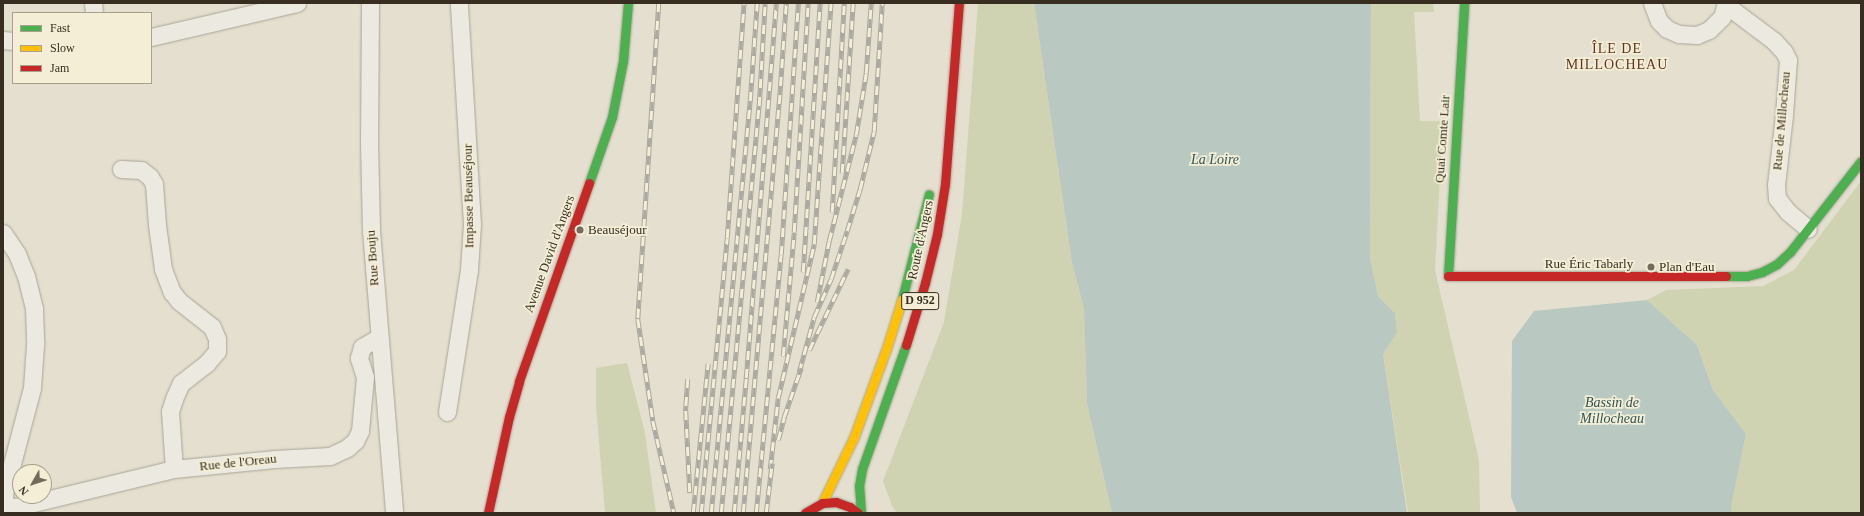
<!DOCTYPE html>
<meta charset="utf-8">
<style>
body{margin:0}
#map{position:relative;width:1864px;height:516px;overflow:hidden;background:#e4dfce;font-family:Georgia,serif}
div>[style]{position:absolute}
.green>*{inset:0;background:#d0d3b1}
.water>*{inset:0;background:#b9c9c1}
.roads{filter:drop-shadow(0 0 1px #a9a497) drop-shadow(0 0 1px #a9a497)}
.street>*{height:17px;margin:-8.5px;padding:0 8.5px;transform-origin:8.5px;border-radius:8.5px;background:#ece9e0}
.fast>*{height:9px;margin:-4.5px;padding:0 4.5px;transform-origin:4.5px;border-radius:4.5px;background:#4caf50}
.slow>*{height:9px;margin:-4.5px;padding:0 4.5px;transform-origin:4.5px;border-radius:4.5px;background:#ffc107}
.jam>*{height:9px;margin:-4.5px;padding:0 4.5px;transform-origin:4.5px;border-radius:4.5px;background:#c62828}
.rail>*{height:4.5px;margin-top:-2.25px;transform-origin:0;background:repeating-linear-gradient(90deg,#f3eed5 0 9px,#aba9a0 0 18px);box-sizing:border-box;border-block:1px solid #aba9a0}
.dots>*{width:11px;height:11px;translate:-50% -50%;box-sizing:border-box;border:2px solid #f3eed5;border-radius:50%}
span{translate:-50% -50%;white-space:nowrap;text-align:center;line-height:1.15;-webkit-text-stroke:3.5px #f3eed5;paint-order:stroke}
.shield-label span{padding:1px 3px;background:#f3eed5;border:1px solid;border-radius:3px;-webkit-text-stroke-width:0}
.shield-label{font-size:12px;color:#372d20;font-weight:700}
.street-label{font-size:13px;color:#372d20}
.poi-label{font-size:13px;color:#372d20}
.left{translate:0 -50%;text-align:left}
.neighbourhood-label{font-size:14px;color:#613522;letter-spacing:1px}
.water-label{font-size:14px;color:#305456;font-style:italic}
.frame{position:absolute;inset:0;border:4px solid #372d20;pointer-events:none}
.legend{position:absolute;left:12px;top:12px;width:140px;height:72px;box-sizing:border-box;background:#f3eed5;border:1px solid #a8a18d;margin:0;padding:5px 7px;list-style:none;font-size:12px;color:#372d20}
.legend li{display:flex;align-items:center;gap:8px;height:20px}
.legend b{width:20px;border:1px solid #a8a18d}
.north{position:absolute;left:12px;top:464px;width:40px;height:40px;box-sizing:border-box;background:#f3eed5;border:1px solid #a8a18d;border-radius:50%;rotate:231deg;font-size:11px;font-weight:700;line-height:16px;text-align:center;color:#372d20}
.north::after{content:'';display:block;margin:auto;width:14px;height:18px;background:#746b5d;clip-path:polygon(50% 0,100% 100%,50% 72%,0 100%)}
</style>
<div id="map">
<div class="green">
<div style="clip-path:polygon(978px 3px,1034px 3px,1072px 263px,1084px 309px,1087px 404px,1112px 513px,897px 513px,892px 506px,883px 481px,944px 322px,962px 214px)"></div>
<div style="clip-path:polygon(1371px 3px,1433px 3px,1434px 12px,1414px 12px,1420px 121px,1443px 121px,1435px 270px,1479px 460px,1480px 513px,1408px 513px,1383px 354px,1397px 333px,1395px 313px,1378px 296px,1370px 258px)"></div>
<div style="clip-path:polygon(1861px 181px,1861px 513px,1731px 513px,1732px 502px,1746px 434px,1713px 390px,1697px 345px,1647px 300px,1666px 290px,1763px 286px,1794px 270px)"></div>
<div style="clip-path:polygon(627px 363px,645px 433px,656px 513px,605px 513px,596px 406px,596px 368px)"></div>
</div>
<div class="water">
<div style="clip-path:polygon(1034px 3px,1371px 3px,1370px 258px,1378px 296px,1395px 313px,1397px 333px,1383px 354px,1407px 513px,1112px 513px,1087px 404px,1084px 309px,1072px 263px)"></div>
<div style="clip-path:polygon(1647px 300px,1697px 345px,1713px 390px,1746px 434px,1732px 502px,1731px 513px,1517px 513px,1511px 497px,1512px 341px,1534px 311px)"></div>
</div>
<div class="roads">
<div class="street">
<div style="left:93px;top:3px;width:10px;rotate:84deg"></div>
<div style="left:370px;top:3px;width:139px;rotate:90.4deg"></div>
<div style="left:369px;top:142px;width:89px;rotate:88.7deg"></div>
<div style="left:371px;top:231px;width:283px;rotate:85.3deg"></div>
<div style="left:1652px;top:3px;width:19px;rotate:69deg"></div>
<div style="left:1659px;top:21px;width:11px;rotate:45deg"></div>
<div style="left:1667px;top:29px;width:13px;rotate:23deg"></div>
<div style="left:1679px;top:34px;width:18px;rotate:3deg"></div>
<div style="left:1697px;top:35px;width:13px;rotate:-23deg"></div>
<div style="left:1709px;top:30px;width:18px;rotate:-45deg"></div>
<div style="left:1722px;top:17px;width:15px;rotate:-74deg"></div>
<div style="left:1726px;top:5px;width:60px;rotate:36.9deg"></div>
<div style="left:1774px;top:41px;width:15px;rotate:48deg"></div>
<div style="left:1784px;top:52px;width:9px;rotate:63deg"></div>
<div style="left:1788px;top:60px;width:55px;rotate:94.2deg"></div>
<div style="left:1784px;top:115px;width:70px;rotate:96.5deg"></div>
<div style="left:1776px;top:185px;width:13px;rotate:86deg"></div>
<div style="left:1777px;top:198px;width:18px;rotate:52deg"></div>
<div style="left:1788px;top:212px;width:26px;rotate:40deg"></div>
<div style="left:151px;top:37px;width:150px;rotate:-13.1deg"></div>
<div style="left:3px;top:40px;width:10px;rotate:6deg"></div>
<div style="left:121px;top:169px;width:20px;rotate:3deg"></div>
<div style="left:141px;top:170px;width:11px;rotate:38deg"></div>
<div style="left:150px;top:177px;width:8px;rotate:60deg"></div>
<div style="left:154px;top:184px;width:41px;rotate:85.8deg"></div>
<div style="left:157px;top:225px;width:44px;rotate:82.2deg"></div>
<div style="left:163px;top:269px;width:25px;rotate:69deg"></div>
<div style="left:172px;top:292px;width:11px;rotate:52deg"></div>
<div style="left:179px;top:301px;width:42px;rotate:38.2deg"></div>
<div style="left:212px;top:327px;width:13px;rotate:67deg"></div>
<div style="left:217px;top:339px;width:12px;rotate:90deg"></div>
<div style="left:217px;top:351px;width:16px;rotate:130deg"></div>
<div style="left:207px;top:363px;width:33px;rotate:142deg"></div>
<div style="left:181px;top:383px;width:17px;rotate:114deg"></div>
<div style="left:174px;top:399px;width:13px;rotate:108deg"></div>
<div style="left:170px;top:411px;width:58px;rotate:86.1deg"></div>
<div style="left:3px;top:233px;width:25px;rotate:56deg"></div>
<div style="left:17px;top:254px;width:24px;rotate:68deg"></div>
<div style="left:26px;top:276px;width:34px;rotate:76deg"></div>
<div style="left:34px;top:309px;width:36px;rotate:88deg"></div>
<div style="left:35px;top:345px;width:43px;rotate:94deg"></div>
<div style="left:32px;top:388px;width:110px;rotate:104.8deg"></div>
<div style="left:4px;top:494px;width:14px;rotate:86deg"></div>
<div style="left:447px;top:412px;width:144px;rotate:-81.2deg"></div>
<div style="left:469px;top:270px;width:46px;rotate:-86.3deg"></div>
<div style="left:472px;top:224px;width:221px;rotate:-93.4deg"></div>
<div style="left:3px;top:508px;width:18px;rotate:-6deg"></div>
<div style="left:21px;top:506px;width:157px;rotate:-13.6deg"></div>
<div style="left:174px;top:469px;width:101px;rotate:-5.7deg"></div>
<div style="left:275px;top:459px;width:55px;rotate:-3.1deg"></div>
<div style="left:330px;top:456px;width:19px;rotate:-25deg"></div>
<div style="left:347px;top:448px;width:11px;rotate:-41deg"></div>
<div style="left:355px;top:441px;width:11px;rotate:-63deg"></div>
<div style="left:360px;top:431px;width:54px;rotate:-84.7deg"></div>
<div style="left:365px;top:377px;width:20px;rotate:-108deg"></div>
<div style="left:359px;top:358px;width:11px;rotate:-75deg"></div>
<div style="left:362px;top:347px;width:20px;rotate:-30deg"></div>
</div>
<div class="fast">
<div style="left:589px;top:183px;width:70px;rotate:-70.8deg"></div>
<div style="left:612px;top:117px;width:57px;rotate:-78.9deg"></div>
<div style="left:623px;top:61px;width:58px;rotate:-85.1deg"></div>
<div style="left:1448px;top:276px;width:273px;rotate:-86.6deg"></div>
<div style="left:1726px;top:276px;width:21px"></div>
<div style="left:1747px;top:276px;width:16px;rotate:-15deg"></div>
<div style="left:1762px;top:272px;width:17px;rotate:-28deg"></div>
<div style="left:1777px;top:264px;width:18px;rotate:-43deg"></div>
<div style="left:1790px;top:252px;width:115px;rotate:-52deg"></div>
<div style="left:902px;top:299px;width:108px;rotate:-75.6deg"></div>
<div style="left:861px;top:513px;width:27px;rotate:-94deg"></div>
<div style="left:859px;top:486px;width:17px;rotate:-80deg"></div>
<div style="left:862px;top:469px;width:132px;rotate:-70.5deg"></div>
</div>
<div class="slow">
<div style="left:822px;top:503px;width:73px;rotate:-64.1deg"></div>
<div style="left:854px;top:437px;width:96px;rotate:-69.9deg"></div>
<div style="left:887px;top:347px;width:50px;rotate:-72.6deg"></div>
</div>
<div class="jam">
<div style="left:1448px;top:276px;width:278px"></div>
<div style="left:906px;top:345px;width:65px;rotate:-73deg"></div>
<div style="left:925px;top:283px;width:50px;rotate:-76.2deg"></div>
<div style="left:937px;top:234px;width:51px;rotate:-80.9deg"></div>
<div style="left:945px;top:184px;width:182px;rotate:-85.6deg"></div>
<div style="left:488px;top:513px;width:98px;rotate:-77.7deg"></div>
<div style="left:509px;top:417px;width:37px;rotate:-74deg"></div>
<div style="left:519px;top:381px;width:210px;rotate:-70.5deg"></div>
<div style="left:805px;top:513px;width:20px;rotate:-30deg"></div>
<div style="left:822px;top:503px;width:14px;rotate:-4deg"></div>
<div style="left:836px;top:502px;width:15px;rotate:20deg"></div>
<div style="left:850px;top:507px;width:10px;rotate:37deg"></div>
</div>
</div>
<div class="rail">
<div style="left:659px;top:3px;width:317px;rotate:93.8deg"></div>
<div style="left:638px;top:319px;width:103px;rotate:81.6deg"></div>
<div style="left:653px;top:421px;width:94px;rotate:77.1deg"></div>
<div style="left:842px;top:173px;width:170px;rotate:-86.3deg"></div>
<div style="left:832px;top:212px;width:209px;rotate:-86.7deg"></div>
<div style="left:803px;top:272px;width:270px;rotate:-86.4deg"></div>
<div style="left:817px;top:302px;width:62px;rotate:-78.9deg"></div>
<div style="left:829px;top:241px;width:109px;rotate:-75.7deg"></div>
<div style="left:856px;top:135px;width:63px;rotate:-80.8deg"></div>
<div style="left:866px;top:73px;width:70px;rotate:-85.9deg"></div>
<div style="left:809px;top:350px;width:90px;rotate:-64.3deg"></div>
<div style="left:783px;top:356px;width:124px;rotate:-84.9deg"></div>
<div style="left:794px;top:232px;width:229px;rotate:-86.5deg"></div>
<div style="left:799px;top:372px;width:57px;rotate:-74.7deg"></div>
<div style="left:814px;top:317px;width:42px;rotate:-65.9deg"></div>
<div style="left:831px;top:279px;width:51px;rotate:-71.6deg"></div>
<div style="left:847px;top:231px;width:44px;rotate:-72.8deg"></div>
<div style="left:860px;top:189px;width:60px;rotate:-76.4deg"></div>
<div style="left:874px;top:131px;width:128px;rotate:-86.4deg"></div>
<div style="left:688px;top:379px;width:32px;rotate:94deg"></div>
<div style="left:686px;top:411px;width:82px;rotate:87.2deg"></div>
<div style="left:778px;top:440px;width:24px;rotate:-75deg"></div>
<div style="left:784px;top:417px;width:52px;rotate:-70.9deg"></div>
<div style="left:770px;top:469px;width:71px;rotate:-83.6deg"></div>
<div style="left:778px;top:398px;width:158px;rotate:-76.8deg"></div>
<div style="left:814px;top:244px;width:242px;rotate:-86deg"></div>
<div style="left:693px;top:513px;width:150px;rotate:-84.3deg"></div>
<div style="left:701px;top:513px;width:276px;rotate:-84.6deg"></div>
<div style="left:727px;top:238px;width:236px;rotate:-85.9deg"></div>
<div style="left:711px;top:513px;width:414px;rotate:-84.6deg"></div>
<div style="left:750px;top:101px;width:98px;rotate:-85.9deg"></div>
<div style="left:721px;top:513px;width:409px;rotate:-84.7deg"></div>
<div style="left:759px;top:106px;width:103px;rotate:-86.7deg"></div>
<div style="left:734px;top:513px;width:136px;rotate:-84.9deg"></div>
<div style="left:746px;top:378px;width:376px;rotate:-85.4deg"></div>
<div style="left:743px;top:513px;width:411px;rotate:-85deg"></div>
<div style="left:779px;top:104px;width:101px;rotate:-86deg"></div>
<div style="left:756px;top:513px;width:259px;rotate:-84.5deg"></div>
<div style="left:781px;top:255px;width:253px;rotate:-86.1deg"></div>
<div style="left:766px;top:513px;width:50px;rotate:-83.2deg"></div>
</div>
<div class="dots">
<div style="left:580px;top:230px;background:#746b5d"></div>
<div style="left:1651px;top:267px;background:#746b5d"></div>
</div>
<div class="shield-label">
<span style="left:920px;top:301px">D 952</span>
</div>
<div class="street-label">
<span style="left:1782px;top:121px;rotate:-85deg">Rue de Millocheau</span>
<span style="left:1443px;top:139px;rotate:-86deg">Quai Comte Lair</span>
<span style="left:469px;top:196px;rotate:-91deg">Impasse Beauséjour</span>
<span style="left:921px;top:240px;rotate:-78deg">Route d'Angers</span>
<span style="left:550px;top:254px;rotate:-70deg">Avenue David d'Angers</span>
<span style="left:373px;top:258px;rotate:-94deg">Rue Bouju</span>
<span style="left:1589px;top:264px">Rue Éric Tabarly</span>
<span style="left:238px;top:463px;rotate:-6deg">Rue de l'Oreau</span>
</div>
<div class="poi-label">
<span class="left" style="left:588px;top:230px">Beauséjour</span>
<span class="left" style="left:1659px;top:267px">Plan d'Eau</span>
</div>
<div class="neighbourhood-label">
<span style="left:1617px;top:57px">ÎLE DE<br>MILLOCHEAU</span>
</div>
<div class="water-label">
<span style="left:1215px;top:160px">La Loire</span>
<span style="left:1612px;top:411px">Bassin de<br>Millocheau</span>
</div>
<div class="frame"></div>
<ul class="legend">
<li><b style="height:5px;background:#4caf50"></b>Fast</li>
<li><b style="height:5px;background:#ffc107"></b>Slow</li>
<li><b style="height:5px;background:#c62828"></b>Jam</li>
</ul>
<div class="north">N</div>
</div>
